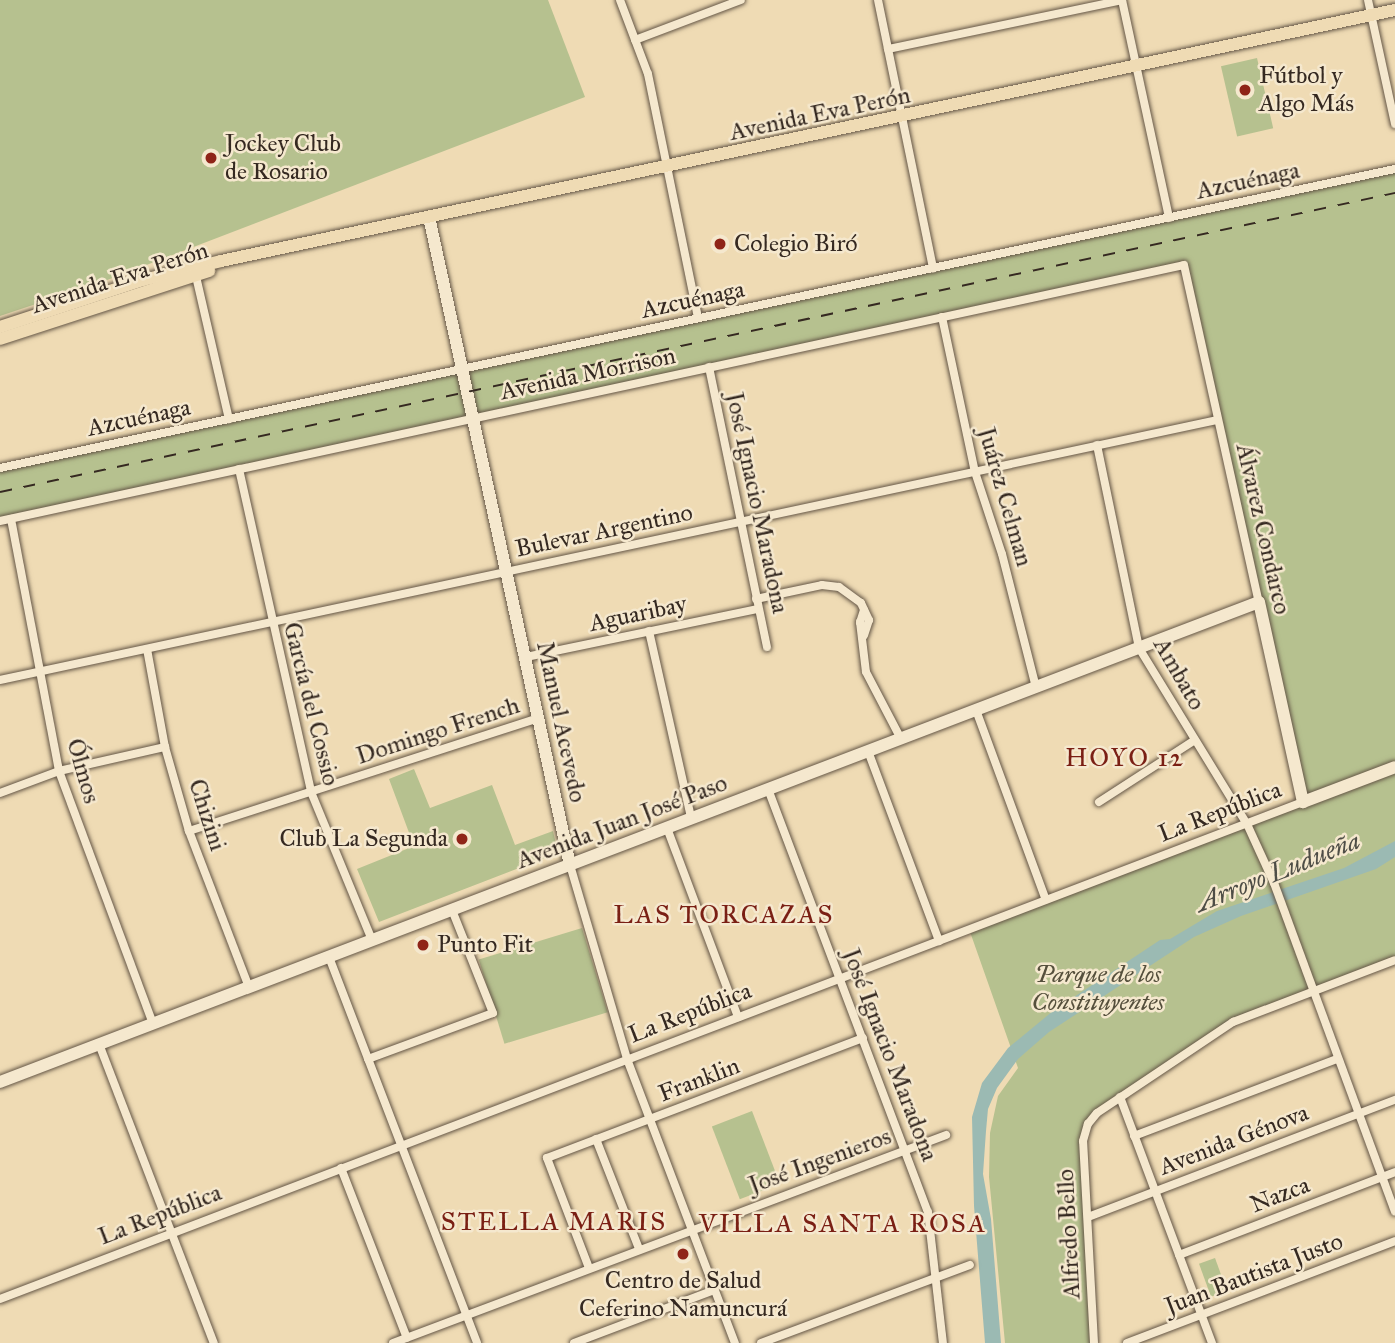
<!DOCTYPE html>
<meta charset="utf-8">
<style>
body{margin:0}
#map{position:relative;width:1395px;height:1343px;overflow:hidden;background:#efdbb4;font-family:"IM FELL Great Primer",serif}
div>[style]{position:absolute}
.green>*{inset:0;background:#b6c18f;transform-origin:0 0}
.water>*{inset:0;background:#9bbab3}
.roads{filter:drop-shadow(0 0 2px #645646) drop-shadow(0 0 2px #645646)}
.street>*{height:8px;margin:-4px;padding:0 4px;transform-origin:4px;border-radius:4px;background:#f5e8ce}
.secondary>*{height:12px;margin:-6px;padding:0 6px;transform-origin:6px;border-radius:6px;background:#f5e8ce}
.primary>*{height:12px;margin:-6px;padding:0 6px;transform-origin:6px;border-radius:6px;background:#efdbb4}
.rail>*{height:2px;margin-top:-1px;transform-origin:0;background:repeating-linear-gradient(90deg,#352921 0 12px,transparent 0 24px)}
.dots>*{width:19px;height:19px;translate:-50% -50%;box-sizing:border-box;border:4px solid #f5e8ce;border-radius:50%}
span{translate:-50% -50%;white-space:nowrap;text-align:center;line-height:1.15;-webkit-text-stroke:5px #f5e8ce;paint-order:stroke}
.poi-label{font-size:24px;color:#352921}
.left{translate:0 -50%;text-align:left}
.right{translate:-100% -50%;text-align:right}
.street-label{font-size:24px;color:#352921}
.park-label{font-size:24px;color:#554f3c;font-style:italic}
.neighbourhood-label{font-size:26px;color:#7a1f14;letter-spacing:2px}
.water-label{font-size:26px;color:#4e4d46;font-style:italic}
</style>
<div id="map">
<div class="green">
<div style="clip-path:polygon(0 0,548px 0,585px 97px,102px 282px,0 316px)"></div>
<div style="left:1257px;top:58px;width:72px;height:37px;rotate:77deg"></div>
<div style="clip-path:polygon(1395px 169px,1395px 960px,1233px 1022px,1097px 1113px,1083px 1141px,1094px 1343px,1005px 1343px,989px 1177px,990px 1133px,998px 1096px,1018px 1068px,969px 929px,1303px 802px,1184px 265px,0 521px,0 468px)"></div>
<div style="clip-path:polygon(414px 769px,430px 808px,492px 785px,515px 845px,553px 831px,558px 853px,379px 922px,357px 869px,414px 846px,389px 779px)"></div>
<div style="left:582px;top:928px;width:88px;height:108px;rotate:73deg"></div>
<div style="left:752px;top:1111px;width:78px;height:43px;rotate:69deg"></div>
<div style="left:1215px;top:1258px;width:35px;height:17px;rotate:70deg"></div>
</div>
<div class="water">
<div style="clip-path:polygon(1395px 841px,1395px 857px,1376px 869px,1241px 916px,1194px 937px,1049px 1032px,1018px 1059px,997px 1088px,988px 1109px,986px 1131px,983px 1174px,991px 1219px,1001px 1343px,985px 1343px,974px 1206px,972px 1117px,982px 1083px,1008px 1048px,1053px 1011px,1160px 940px,1170px 939px,1217px 911px,1344px 868px)"></div>
</div>
<div class="roads">
<div class="street">
<div style="left:620px;top:0;width:79px;rotate:69.3deg"></div>
<div style="left:648px;top:74px;width:249px;rotate:78.4deg"></div>
<div style="left:878px;top:0;width:274px;rotate:78.4deg"></div>
<div style="left:1122px;top:0;width:223px;rotate:77.8deg"></div>
<div style="left:1368px;top:0;width:127px;rotate:77.7deg"></div>
<div style="left:635px;top:40px;width:113px;rotate:-20.7deg"></div>
<div style="left:888px;top:49px;width:239px;rotate:-11.8deg"></div>
<div style="left:195px;top:272px;width:151px;rotate:77deg"></div>
<div style="left:942px;top:317px;width:158px;rotate:78deg"></div>
<div style="left:975px;top:472px;width:86px;rotate:71.8deg"></div>
<div style="left:1002px;top:554px;width:137px;rotate:75.7deg"></div>
<div style="left:709px;top:367px;width:286px;rotate:78.3deg"></div>
<div style="left:1097px;top:445px;width:207px;rotate:78.3deg"></div>
<div style="left:1139px;top:648px;width:206px;rotate:58.5deg"></div>
<div style="left:1247px;top:824px;width:65px;rotate:65.4deg"></div>
<div style="left:1274px;top:883px;width:350px;rotate:69.8deg"></div>
<div style="left:0;top:468px;width:1427px;rotate:-12.1deg"></div>
<div style="left:239px;top:469px;width:331px;rotate:77.4deg"></div>
<div style="left:311px;top:792px;width:160px;rotate:67.6deg"></div>
<div style="left:11px;top:519px;width:257px;rotate:79.2deg"></div>
<div style="left:59px;top:771px;width:270px;rotate:69.6deg"></div>
<div style="left:0;top:521px;width:1211px;rotate:-12.2deg"></div>
<div style="left:1184px;top:265px;width:345px;rotate:77.5deg"></div>
<div style="left:756px;top:599px;width:67px;rotate:-12deg"></div>
<div style="left:822px;top:585px;width:17px;rotate:7deg"></div>
<div style="left:839px;top:587px;width:27px;rotate:36deg"></div>
<div style="left:861px;top:603px;width:19px;rotate:65deg"></div>
<div style="left:869px;top:620px;width:16px;rotate:108deg"></div>
<div style="left:864px;top:610px;width:13px;rotate:108deg"></div>
<div style="left:860px;top:622px;width:50px;rotate:83.2deg"></div>
<div style="left:866px;top:672px;width:76px;rotate:62.4deg"></div>
<div style="left:649px;top:631px;width:192px;rotate:77.3deg"></div>
<div style="left:147px;top:649px;width:100px;rotate:79.6deg"></div>
<div style="left:165px;top:747px;width:87px;rotate:74.1deg"></div>
<div style="left:189px;top:831px;width:167px;rotate:69deg"></div>
<div style="left:526px;top:657px;width:237px;rotate:-11.7deg"></div>
<div style="left:0;top:680px;width:1244px;rotate:-12.06deg"></div>
<div style="left:976px;top:710px;width:202px;rotate:69.8deg"></div>
<div style="left:868px;top:751px;width:203px;rotate:69.5deg"></div>
<div style="left:768px;top:789px;width:452px;rotate:69.3deg"></div>
<div style="left:928px;top:1212px;width:132px;rotate:83.5deg"></div>
<div style="left:0;top:793px;width:63px;rotate:-20.4deg"></div>
<div style="left:59px;top:771px;width:109px;rotate:-12.8deg"></div>
<div style="left:1099px;top:802px;width:114px;rotate:-32.9deg"></div>
<div style="left:667px;top:828px;width:202px;rotate:69.4deg"></div>
<div style="left:189px;top:831px;width:368px;rotate:-17.9deg"></div>
<div style="left:570px;top:865px;width:202px;rotate:73.6deg"></div>
<div style="left:627px;top:1059px;width:304px;rotate:69.2deg"></div>
<div style="left:329px;top:957px;width:413px;rotate:69deg"></div>
<div style="left:99px;top:1044px;width:320px;rotate:69deg"></div>
<div style="left:368px;top:1059px;width:133px;rotate:-20.2deg"></div>
<div style="left:493px;top:1013px;width:111px;rotate:-111.7deg"></div>
<div style="left:1120px;top:1097px;width:263px;rotate:69.5deg"></div>
<div style="left:1134px;top:1136px;width:217px;rotate:-20.8deg"></div>
<div style="left:596px;top:1139px;width:118px;rotate:68.6deg"></div>
<div style="left:341px;top:1168px;width:182px;rotate:68.8deg"></div>
<div style="left:1088px;top:1217px;width:329px;rotate:-20.9deg"></div>
<div style="left:1179px;top:1255px;width:231px;rotate:-21deg"></div>
<div style="left:589px;top:1268px;width:118px;rotate:-110.9deg"></div>
<div style="left:547px;top:1158px;width:338px;rotate:-20.8deg"></div>
<div style="left:0;top:1299px;width:1395px;rotate:-20.88deg"></div>
<div style="left:393px;top:1343px;width:591px;rotate:-20.61deg"></div>
<div style="left:574px;top:1343px;width:150px;rotate:-20.7deg"></div>
<div style="left:761px;top:1343px;width:223px;rotate:-20.5deg"></div>
<div style="left:1094px;top:1343px;width:202px;rotate:-93.1deg"></div>
<div style="left:1083px;top:1141px;width:18px;rotate:-74deg"></div>
<div style="left:1088px;top:1124px;width:14px;rotate:-51deg"></div>
<div style="left:1097px;top:1113px;width:164px;rotate:-33.8deg"></div>
<div style="left:1233px;top:1022px;width:173px;rotate:-20.9deg"></div>
<div style="left:1127px;top:1343px;width:287px;rotate:-20.8deg"></div>
</div>
<div class="secondary">
<div style="left:429px;top:217px;width:663px;rotate:77.72deg"></div>
<div style="left:0;top:1082px;width:1347px;rotate:-20.87deg"></div>
<div style="left:1259px;top:602px;width:205px;rotate:77.6deg"></div>
<div style="left:1303px;top:802px;width:98px;rotate:-20.8deg"></div>
</div>
<div class="primary">
<div style="left:0;top:327px;width:151px;rotate:-18.2deg"></div>
<div style="left:143px;top:280px;width:80px;rotate:-13.7deg"></div>
<div style="left:221px;top:261px;width:1201px;rotate:-12.07deg"></div>
<div style="left:0;top:339px;width:220px;rotate:-18deg"></div>
</div>
</div>
<div class="rail">
<div style="left:0;top:492px;width:1427px;rotate:-12.1deg"></div>
</div>
<div class="dots">
<div style="left:1245px;top:90px;background:#8f2418"></div>
<div style="left:211px;top:158px;background:#8f2418"></div>
<div style="left:720px;top:244px;background:#8f2418"></div>
<div style="left:462px;top:839px;background:#8f2418"></div>
<div style="left:423px;top:945px;background:#8f2418"></div>
<div style="left:683px;top:1254px;background:#8f2418"></div>
</div>
<div class="poi-label">
<span class="left" style="left:1259px;top:90px">Fútbol y<br>Algo Más</span>
<span class="left" style="left:225px;top:158px">Jockey Club<br>de Rosario</span>
<span class="left" style="left:734px;top:244px">Colegio Biró</span>
<span class="right" style="left:448px;top:839px">Club La Segunda</span>
<span class="left" style="left:437px;top:945px">Punto Fit</span>
<span style="left:683px;top:1295px">Centro de Salud<br>Ceferino Namuncurá</span>
</div>
<div class="street-label">
<span style="left:820px;top:114px;rotate:-12deg">Avenida Eva Perón</span>
<span style="left:1248px;top:181px;rotate:-12deg">Azcuénaga</span>
<span style="left:120px;top:278px;rotate:-18deg">Avenida Eva Perón</span>
<span style="left:693px;top:300px;rotate:-12deg">Azcuénaga</span>
<span style="left:588px;top:374px;rotate:-12deg">Avenida Morrison</span>
<span style="left:139px;top:418px;rotate:-12deg">Azcuénaga</span>
<span style="left:1005px;top:497px;rotate:74deg">Juárez Celman</span>
<span style="left:757px;top:503px;rotate:78deg">José Ignacio Maradona</span>
<span style="left:1263px;top:529px;rotate:77deg">Álvarez Condarco</span>
<span style="left:604px;top:531px;rotate:-12deg">Bulevar Argentino</span>
<span style="left:638px;top:614px;rotate:-12deg">Aguaribay</span>
<span style="left:1179px;top:674px;rotate:60deg">Ambato</span>
<span style="left:311px;top:704px;rotate:76deg">García del Cossio</span>
<span style="left:561px;top:722px;rotate:78deg">Manuel Acevedo</span>
<span style="left:438px;top:731px;rotate:-18deg">Domingo French</span>
<span style="left:83px;top:771px;rotate:74deg">Ólmos</span>
<span style="left:1220px;top:812px;rotate:-21deg">La República</span>
<span style="left:207px;top:815px;rotate:72deg">Chizini</span>
<span style="left:622px;top:822px;rotate:-21deg">Avenida Juan José Paso</span>
<span style="left:690px;top:1013px;rotate:-21deg">La República</span>
<span style="left:890px;top:1055px;rotate:69deg">José Ignacio Maradona</span>
<span style="left:699px;top:1080px;rotate:-21deg">Franklin</span>
<span style="left:1234px;top:1140px;rotate:-21deg">Avenida Génova</span>
<span style="left:820px;top:1161px;rotate:-20deg">José Ingenieros</span>
<span style="left:1280px;top:1195px;rotate:-21deg">Nazca</span>
<span style="left:160px;top:1215px;rotate:-21deg">La República</span>
<span style="left:1069px;top:1234px;rotate:-93deg">Alfredo Bello</span>
<span style="left:1254px;top:1274px;rotate:-21deg">Juan Bautista Justo</span>
</div>
<div class="park-label">
<span style="left:1098px;top:989px">Parque de los<br>Constituyentes</span>
</div>
<div class="neighbourhood-label">
<span style="left:1125px;top:758px">HOYO 12</span>
<span style="left:724px;top:915px">LAS TORCAZAS</span>
<span style="left:554px;top:1222px">STELLA MARIS</span>
<span style="left:843px;top:1224px">VILLA SANTA ROSA</span>
</div>
<div class="water-label">
<span style="left:1278px;top:872px;rotate:-22deg">Arroyo Ludueña</span>
</div>
</div>
